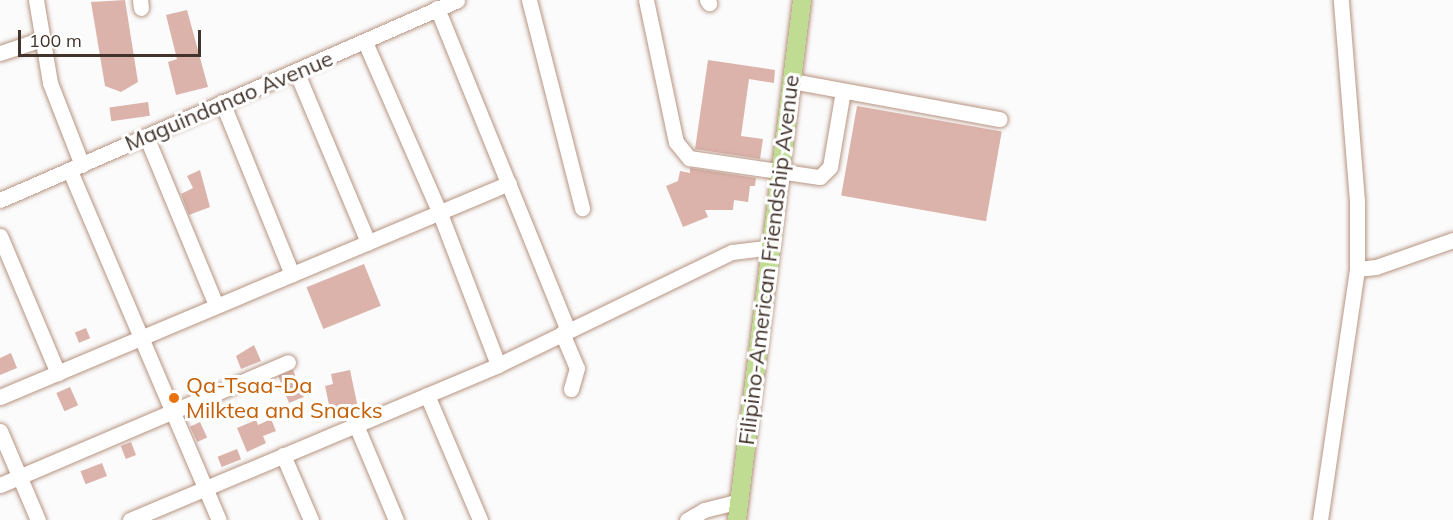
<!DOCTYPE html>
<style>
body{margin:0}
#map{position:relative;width:1453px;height:520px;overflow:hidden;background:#fbfbfb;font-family:Mulish,sans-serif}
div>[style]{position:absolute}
.building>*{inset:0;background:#dbb3ab;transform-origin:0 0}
.roads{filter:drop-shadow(0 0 2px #b69482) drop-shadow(0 0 2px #b69482)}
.minor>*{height:15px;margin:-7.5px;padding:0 7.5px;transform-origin:7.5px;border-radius:7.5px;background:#fff}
.major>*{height:18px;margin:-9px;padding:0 9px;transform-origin:9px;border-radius:9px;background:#c0dc92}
.dots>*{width:16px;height:16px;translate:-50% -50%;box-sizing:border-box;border:3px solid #fff;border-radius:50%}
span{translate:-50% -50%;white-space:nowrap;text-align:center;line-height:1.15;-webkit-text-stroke:6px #fff;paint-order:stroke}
.street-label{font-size:22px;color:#42342c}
.food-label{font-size:22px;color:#c56008}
.left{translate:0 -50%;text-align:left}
.scale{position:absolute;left:18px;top:30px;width:183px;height:27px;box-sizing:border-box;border:3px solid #42342c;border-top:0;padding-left:8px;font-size:18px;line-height:21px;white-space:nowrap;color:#42342c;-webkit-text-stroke:4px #fff;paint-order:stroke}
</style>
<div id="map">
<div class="building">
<div style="clip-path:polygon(125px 0,138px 82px,121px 92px,105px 86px,91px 2px)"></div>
<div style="clip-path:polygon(187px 10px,208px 87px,176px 95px,168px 62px,177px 59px,166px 15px)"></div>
<div style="clip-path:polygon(708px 60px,775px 70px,774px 83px,749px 79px,741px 136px,763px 139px,760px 159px,695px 149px)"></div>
<div style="left:148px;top:102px;width:14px;height:39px;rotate:82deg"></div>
<div style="left:857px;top:106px;width:147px;height:91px;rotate:10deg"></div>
<div style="clip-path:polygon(690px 168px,756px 178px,755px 186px,750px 186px,748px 202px,734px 200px,733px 210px,705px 210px,708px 217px,683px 227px,666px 186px,678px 181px,680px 171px,690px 173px)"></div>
<div style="clip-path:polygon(200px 170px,210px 207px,189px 215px,181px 194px,193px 188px,187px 176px)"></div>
<div style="left:364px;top:264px;width:45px;height:62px;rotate:68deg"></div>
<div style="left:86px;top:328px;width:11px;height:12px;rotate:68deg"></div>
<div style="clip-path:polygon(254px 345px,261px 361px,241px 369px,236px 356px)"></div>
<div style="clip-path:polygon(11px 353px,17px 368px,0 375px,0 358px)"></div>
<div style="left:293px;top:370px;width:29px;height:16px;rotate:68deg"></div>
<div style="clip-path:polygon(350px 370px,358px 408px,331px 414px,325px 386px,333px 384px,331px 374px)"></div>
<div style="left:70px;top:387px;width:20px;height:15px;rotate:66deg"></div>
<div style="clip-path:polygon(271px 419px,276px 431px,263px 436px,266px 443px,247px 452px,237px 428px,256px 420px,258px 425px)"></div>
<div style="left:200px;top:422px;width:17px;height:11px;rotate:65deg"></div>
<div style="left:131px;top:442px;width:14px;height:11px;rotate:69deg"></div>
<div style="left:237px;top:449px;width:11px;height:21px;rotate:68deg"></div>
<div style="left:102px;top:463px;width:14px;height:23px;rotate:69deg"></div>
</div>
<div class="roads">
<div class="minor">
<div style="left:36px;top:0;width:84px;rotate:80.4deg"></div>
<div style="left:50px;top:83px;width:88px;rotate:68.7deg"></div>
<div style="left:140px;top:0;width:8px;rotate:83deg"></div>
<div style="left:529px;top:0;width:215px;rotate:75.7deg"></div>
<div style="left:646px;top:0;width:145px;rotate:78.1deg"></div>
<div style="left:676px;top:142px;width:21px;rotate:51deg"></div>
<div style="left:689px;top:158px;width:132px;rotate:8.3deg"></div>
<div style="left:820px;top:177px;width:14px;rotate:-45deg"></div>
<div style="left:830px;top:167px;width:77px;rotate:-80.3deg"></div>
<div style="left:707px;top:0;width:4px;rotate:56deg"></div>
<div style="left:437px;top:8px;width:348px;rotate:67.9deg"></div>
<div style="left:365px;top:42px;width:184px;rotate:66.4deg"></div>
<div style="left:439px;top:211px;width:165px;rotate:69deg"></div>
<div style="left:0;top:53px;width:44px;rotate:-18.4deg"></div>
<div style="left:296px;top:71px;width:186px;rotate:67.2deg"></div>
<div style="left:792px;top:81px;width:211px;rotate:10.4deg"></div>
<div style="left:222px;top:102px;width:186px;rotate:67.9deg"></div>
<div style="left:146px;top:136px;width:183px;rotate:67.5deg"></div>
<div style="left:70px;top:171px;width:379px;rotate:66.9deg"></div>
<div style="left:0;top:200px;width:499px;rotate:-23.6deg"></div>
<div style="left:0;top:236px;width:149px;rotate:67.1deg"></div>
<div style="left:1357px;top:269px;width:19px;rotate:-6deg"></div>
<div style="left:1376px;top:267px;width:82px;rotate:-19.3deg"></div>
<div style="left:562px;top:333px;width:38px;rotate:67deg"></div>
<div style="left:577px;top:368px;width:22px;rotate:106deg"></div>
<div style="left:427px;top:395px;width:136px;rotate:67deg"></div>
<div style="left:0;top:397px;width:552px;rotate:-22.8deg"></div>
<div style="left:356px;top:425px;width:103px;rotate:67.2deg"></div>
<div style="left:0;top:431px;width:97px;rotate:66.9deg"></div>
<div style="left:283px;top:455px;width:71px;rotate:66.7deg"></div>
<div style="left:0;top:485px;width:313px;rotate:-23.1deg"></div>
<div style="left:130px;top:520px;width:399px;rotate:-22.8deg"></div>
<div style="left:498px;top:365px;width:260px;rotate:-25.8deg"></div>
<div style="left:732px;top:252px;width:38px;rotate:-7deg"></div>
<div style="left:687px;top:520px;width:20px;rotate:-30deg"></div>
<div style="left:704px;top:510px;width:36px;rotate:-14deg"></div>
<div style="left:1320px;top:520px;width:254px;rotate:-81.6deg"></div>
<div style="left:1357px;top:269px;width:68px;rotate:-90deg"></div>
<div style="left:1357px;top:201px;width:202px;rotate:-94.6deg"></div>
</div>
<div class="major">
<div style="left:737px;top:520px;width:524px;rotate:-82.87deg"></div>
</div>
</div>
<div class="dots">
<div style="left:174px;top:398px;background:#e8710a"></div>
</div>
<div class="street-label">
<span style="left:229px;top:101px;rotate:-23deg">Maguindanao Avenue</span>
<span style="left:769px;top:260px;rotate:-83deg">Filipino-American Friendship Avenue</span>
</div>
<div class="food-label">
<span class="left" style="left:186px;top:398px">Qa-Tsaa-Da<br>Milktea and Snacks</span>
</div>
<div class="scale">100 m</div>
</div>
